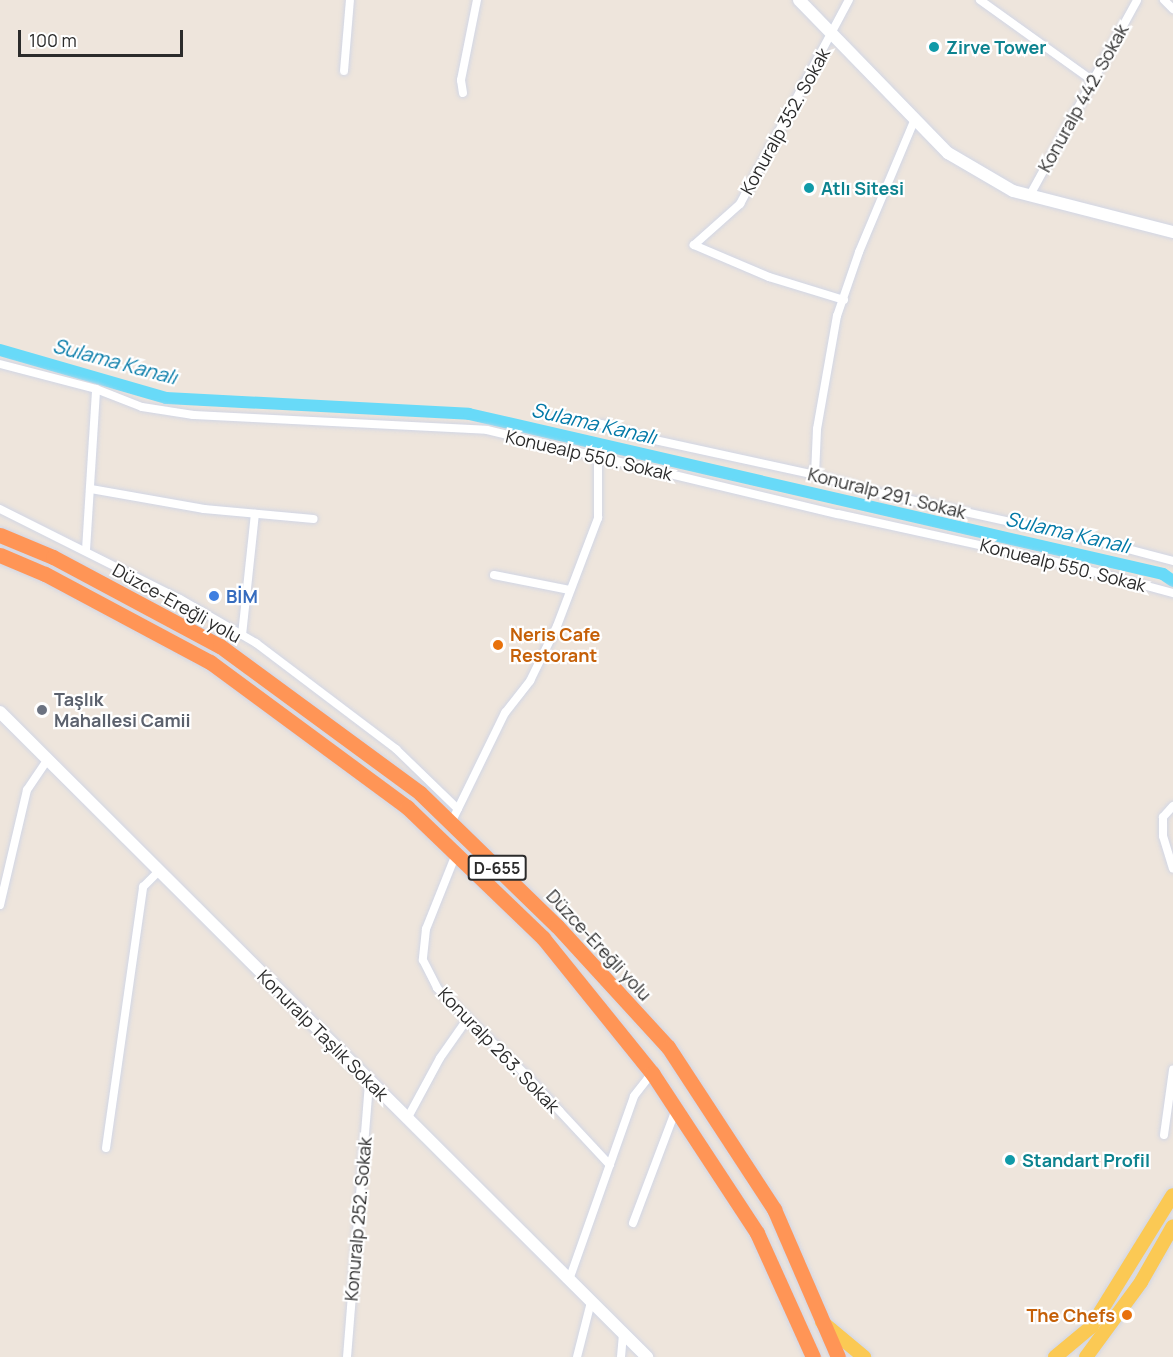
<!DOCTYPE html>
<meta charset="utf-8">
<style>
body{margin:0}
#map{position:relative;width:1173px;height:1357px;overflow:hidden;background:#eee5dc;font-family:Manrope,sans-serif}
div>[style]{position:absolute}
.canal>*{height:12px;margin:-6px;padding:0 6px;transform-origin:6px;border-radius:6px;background:#68daf8}
.roads{filter:drop-shadow(0 0 2px #d1d6e5) drop-shadow(0 0 2px #d1d6e5)}
.street>*{height:8px;margin:-4px;padding:0 4px;transform-origin:4px;border-radius:4px;background:#fff}
.secondary>*{height:12px;margin:-6px;padding:0 6px;transform-origin:6px;border-radius:6px;background:#fff}
.primary>*{height:14px;margin:-7px;padding:0 7px;transform-origin:7px;border-radius:7px;background:#fbc954}
.highway>*{height:15px;margin:-7.5px;padding:0 7.5px;transform-origin:7.5px;border-radius:7.5px;background:#ff9556}
.dots>*{width:16px;height:16px;translate:-50% -50%;box-sizing:border-box;border:3px solid #fff;border-radius:50%}
span{translate:-50% -50%;white-space:nowrap;text-align:center;line-height:1.15;-webkit-text-stroke:4.5px #fff;paint-order:stroke}
.shield-label span{padding:2px 4px;background:#fff;border:2px solid;border-radius:4px;-webkit-text-stroke-width:0}
.shield-label{font-size:16px;color:#2b2b2b;font-weight:700}
.culture-label{font-size:18px;color:#0d838f;font-weight:700}
.left{translate:0 -50%;text-align:left}
.street-label{font-size:18px;color:#2b2b2b}
.shop-label{font-size:18px;color:#366cbe;font-weight:700}
.food-label{font-size:18px;color:#c56008;font-weight:700}
.right{translate:-100% -50%;text-align:right}
.worship-label{font-size:18px;color:#5b616d;font-weight:700}
.water-label{font-size:20px;color:#0379a7;font-style:italic}
.scale{position:absolute;left:18px;top:30px;width:165px;height:27px;box-sizing:border-box;border:3px solid #2b2b2b;border-top:0;padding-left:8px;font-size:18px;line-height:21px;white-space:nowrap;color:#2b2b2b;-webkit-text-stroke:4px #fff;paint-order:stroke}
</style>
<div id="map">
<div class="canal">
<div style="left:0;top:350px;width:173px;rotate:16.1deg"></div>
<div style="left:166px;top:398px;width:303px;rotate:3deg"></div>
<div style="left:469px;top:414px;width:712px;rotate:12.98deg"></div>
<div style="left:1163px;top:574px;width:12px;rotate:35deg"></div>
</div>
<div class="roads">
<div class="street">
<div style="left:980px;top:0;width:139px;rotate:35.6deg"></div>
<div style="left:1164px;top:0;width:13px;rotate:45deg"></div>
<div style="left:344px;top:71px;width:71px;rotate:-85.2deg"></div>
<div style="left:463px;top:93px;width:13px;rotate:-99deg"></div>
<div style="left:461px;top:80px;width:82px;rotate:-78.7deg"></div>
<div style="left:1030px;top:195px;width:222px;rotate:-61.2deg"></div>
<div style="left:844px;top:300px;width:78px;rotate:-163deg"></div>
<div style="left:769px;top:277px;width:82px;rotate:-156.9deg"></div>
<div style="left:694px;top:245px;width:62px;rotate:-41.7deg"></div>
<div style="left:740px;top:204px;width:231px;rotate:-61.9deg"></div>
<div style="left:0;top:364px;width:99px;rotate:14.6deg"></div>
<div style="left:96px;top:389px;width:49px;rotate:21.4deg"></div>
<div style="left:142px;top:407px;width:52px;rotate:8.9deg"></div>
<div style="left:193px;top:415px;width:294px;rotate:2.9deg"></div>
<div style="left:487px;top:430px;width:361px;rotate:13.5deg"></div>
<div style="left:838px;top:514px;width:237px;rotate:12.4deg"></div>
<div style="left:1069px;top:565px;width:108px;rotate:15.1deg"></div>
<div style="left:602px;top:424px;width:41px;rotate:18.4deg"></div>
<div style="left:641px;top:437px;width:178px;rotate:12.3deg"></div>
<div style="left:815px;top:475px;width:61px;rotate:16.1deg"></div>
<div style="left:874px;top:492px;width:237px;rotate:12.4deg"></div>
<div style="left:1105px;top:543px;width:70px;rotate:14.8deg"></div>
<div style="left:815px;top:475px;width:46px;rotate:-87.5deg"></div>
<div style="left:817px;top:429px;width:115px;rotate:-80deg"></div>
<div style="left:837px;top:316px;width:68px;rotate:-71deg"></div>
<div style="left:859px;top:252px;width:144px;rotate:-67.2deg"></div>
<div style="left:91px;top:489px;width:115px;rotate:10deg"></div>
<div style="left:204px;top:509px;width:110px;rotate:5.2deg"></div>
<div style="left:0;top:509px;width:201px;rotate:26.6deg"></div>
<div style="left:180px;top:599px;width:88px;rotate:30.1deg"></div>
<div style="left:256px;top:643px;width:176px;rotate:37.1deg"></div>
<div style="left:396px;top:749px;width:86px;rotate:44.1deg"></div>
<div style="left:86px;top:550px;width:161px;rotate:-86.4deg"></div>
<div style="left:494px;top:575px;width:77px;rotate:11.2deg"></div>
<div style="left:242px;top:635px;width:122px;rotate:-83.9deg"></div>
<div style="left:1173px;top:806px;width:15px;rotate:132deg"></div>
<div style="left:1163px;top:817px;width:19px;rotate:90deg"></div>
<div style="left:1163px;top:836px;width:34px;rotate:73deg"></div>
<div style="left:451px;top:823px;width:123px;rotate:-63.9deg"></div>
<div style="left:505px;top:713px;width:41px;rotate:-52deg"></div>
<div style="left:530px;top:681px;width:61px;rotate:-63.9deg"></div>
<div style="left:557px;top:626px;width:116px;rotate:-69.2deg"></div>
<div style="left:598px;top:518px;width:62px;rotate:-90deg"></div>
<div style="left:456px;top:854px;width:81px;rotate:111.8deg"></div>
<div style="left:426px;top:929px;width:31px;rotate:96deg"></div>
<div style="left:423px;top:960px;width:31px;rotate:63deg"></div>
<div style="left:437px;top:988px;width:124px;rotate:44.3deg"></div>
<div style="left:526px;top:1075px;width:123px;rotate:47deg"></div>
<div style="left:0;top:905px;width:118px;rotate:-76.8deg"></div>
<div style="left:27px;top:790px;width:36px;rotate:-56deg"></div>
<div style="left:407px;top:1119px;width:69px;rotate:-61.6deg"></div>
<div style="left:440px;top:1058px;width:49px;rotate:-55deg"></div>
<div style="left:1164px;top:1135px;width:66px;rotate:-82.1deg"></div>
<div style="left:106px;top:1148px;width:264px;rotate:-81.9deg"></div>
<div style="left:143px;top:887px;width:23px;rotate:-45deg"></div>
<div style="left:633px;top:1223px;width:122px;rotate:-69.3deg"></div>
<div style="left:569px;top:1280px;width:195px;rotate:-70.5deg"></div>
<div style="left:634px;top:1096px;width:29px;rotate:-52deg"></div>
<div style="left:347px;top:1357px;width:276px;rotate:-85.4deg"></div>
<div style="left:577px;top:1357px;width:57px;rotate:-75.7deg"></div>
<div style="left:621px;top:1357px;width:24px;rotate:-85deg"></div>
</div>
<div class="secondary">
<div style="left:799px;top:0;width:214px;rotate:45.8deg"></div>
<div style="left:948px;top:153px;width:75px;rotate:30.3deg"></div>
<div style="left:1013px;top:191px;width:165px;rotate:14.4deg"></div>
<div style="left:0;top:712px;width:914px;rotate:44.91deg"></div>
</div>
<div class="primary">
<div style="left:822px;top:1322px;width:55px;rotate:39.8deg"></div>
<div style="left:1055px;top:1357px;width:47px;rotate:-39.8deg"></div>
<div style="left:1091px;top:1327px;width:155px;rotate:-58.2deg"></div>
<div style="left:1086px;top:1357px;width:93px;rotate:-53.7deg"></div>
<div style="left:1141px;top:1282px;width:64px;rotate:-60.3deg"></div>
</div>
<div class="highway">
<div style="left:0;top:535px;width:57px;rotate:22.5deg"></div>
<div style="left:53px;top:557px;width:189px;rotate:28.1deg"></div>
<div style="left:220px;top:646px;width:248px;rotate:36.3deg"></div>
<div style="left:420px;top:793px;width:191px;rotate:44.2deg"></div>
<div style="left:557px;top:926px;width:164px;rotate:47.5deg"></div>
<div style="left:668px;top:1047px;width:194px;rotate:56.8deg"></div>
<div style="left:774px;top:1209px;width:161px;rotate:66.6deg"></div>
<div style="left:0;top:555px;width:49px;rotate:22.9deg"></div>
<div style="left:45px;top:574px;width:187px;rotate:28.1deg"></div>
<div style="left:210px;top:662px;width:245px;rotate:36.4deg"></div>
<div style="left:407px;top:807px;width:189px;rotate:43.9deg"></div>
<div style="left:543px;top:938px;width:174px;rotate:51.1deg"></div>
<div style="left:652px;top:1073px;width:191px;rotate:56.7deg"></div>
<div style="left:757px;top:1233px;width:136px;rotate:65.7deg"></div>
</div>
</div>
<div class="dots">
<div style="left:934px;top:47px;background:#0f9aa8"></div>
<div style="left:809px;top:188px;background:#0f9aa8"></div>
<div style="left:214px;top:596px;background:#3f7fe0"></div>
<div style="left:498px;top:645px;background:#e8710a"></div>
<div style="left:42px;top:710px;background:#6b7280"></div>
<div style="left:1010px;top:1160px;background:#0f9aa8"></div>
<div style="left:1127px;top:1315px;background:#e8710a"></div>
</div>
<div class="shield-label">
<span style="left:497px;top:868px">D-655</span>
</div>
<div class="culture-label">
<span class="left" style="left:946px;top:47px">Zirve Tower</span>
<span class="left" style="left:821px;top:188px">Atlı Sitesi</span>
<span class="left" style="left:1022px;top:1160px">Standart Profil</span>
</div>
<div class="street-label">
<span style="left:1083px;top:98px;rotate:-61deg">Konuralp 442. Sokak</span>
<span style="left:785px;top:121px;rotate:-61deg">Konuralp 352. Sokak</span>
<span style="left:589px;top:455px;rotate:13deg">Konuealp 550. Sokak</span>
<span style="left:887px;top:493px;rotate:14deg">Konuralp 291. Sokak</span>
<span style="left:1063px;top:565px;rotate:14deg">Konuealp 550. Sokak</span>
<span style="left:177px;top:603px;rotate:29deg">Düzce-Ereğli yolu</span>
<span style="left:599px;top:945px;rotate:47deg">Düzce-Ereğli yolu</span>
<span style="left:323px;top:1035px;rotate:45deg">Konuralp Taşlık Sokak</span>
<span style="left:499px;top:1050px;rotate:46deg">Konuralp 263. Sokak</span>
<span style="left:358px;top:1219px;rotate:-85deg">Konuralp 252. Sokak</span>
</div>
<div class="shop-label">
<span class="left" style="left:226px;top:596px">BİM</span>
</div>
<div class="food-label">
<span class="left" style="left:510px;top:645px">Neris Cafe<br>Restorant</span>
<span class="right" style="left:1115px;top:1315px">The Chefs</span>
</div>
<div class="worship-label">
<span class="left" style="left:54px;top:710px">Taşlık<br>Mahallesi Camii</span>
</div>
<div class="water-label">
<span style="left:115px;top:361px;rotate:15deg">Sulama Kanalı</span>
<span style="left:594px;top:423px;rotate:13deg">Sulama Kanalı</span>
<span style="left:1068px;top:532px;rotate:13deg">Sulama Kanalı</span>
</div>
<div class="scale">100 m</div>
</div>
